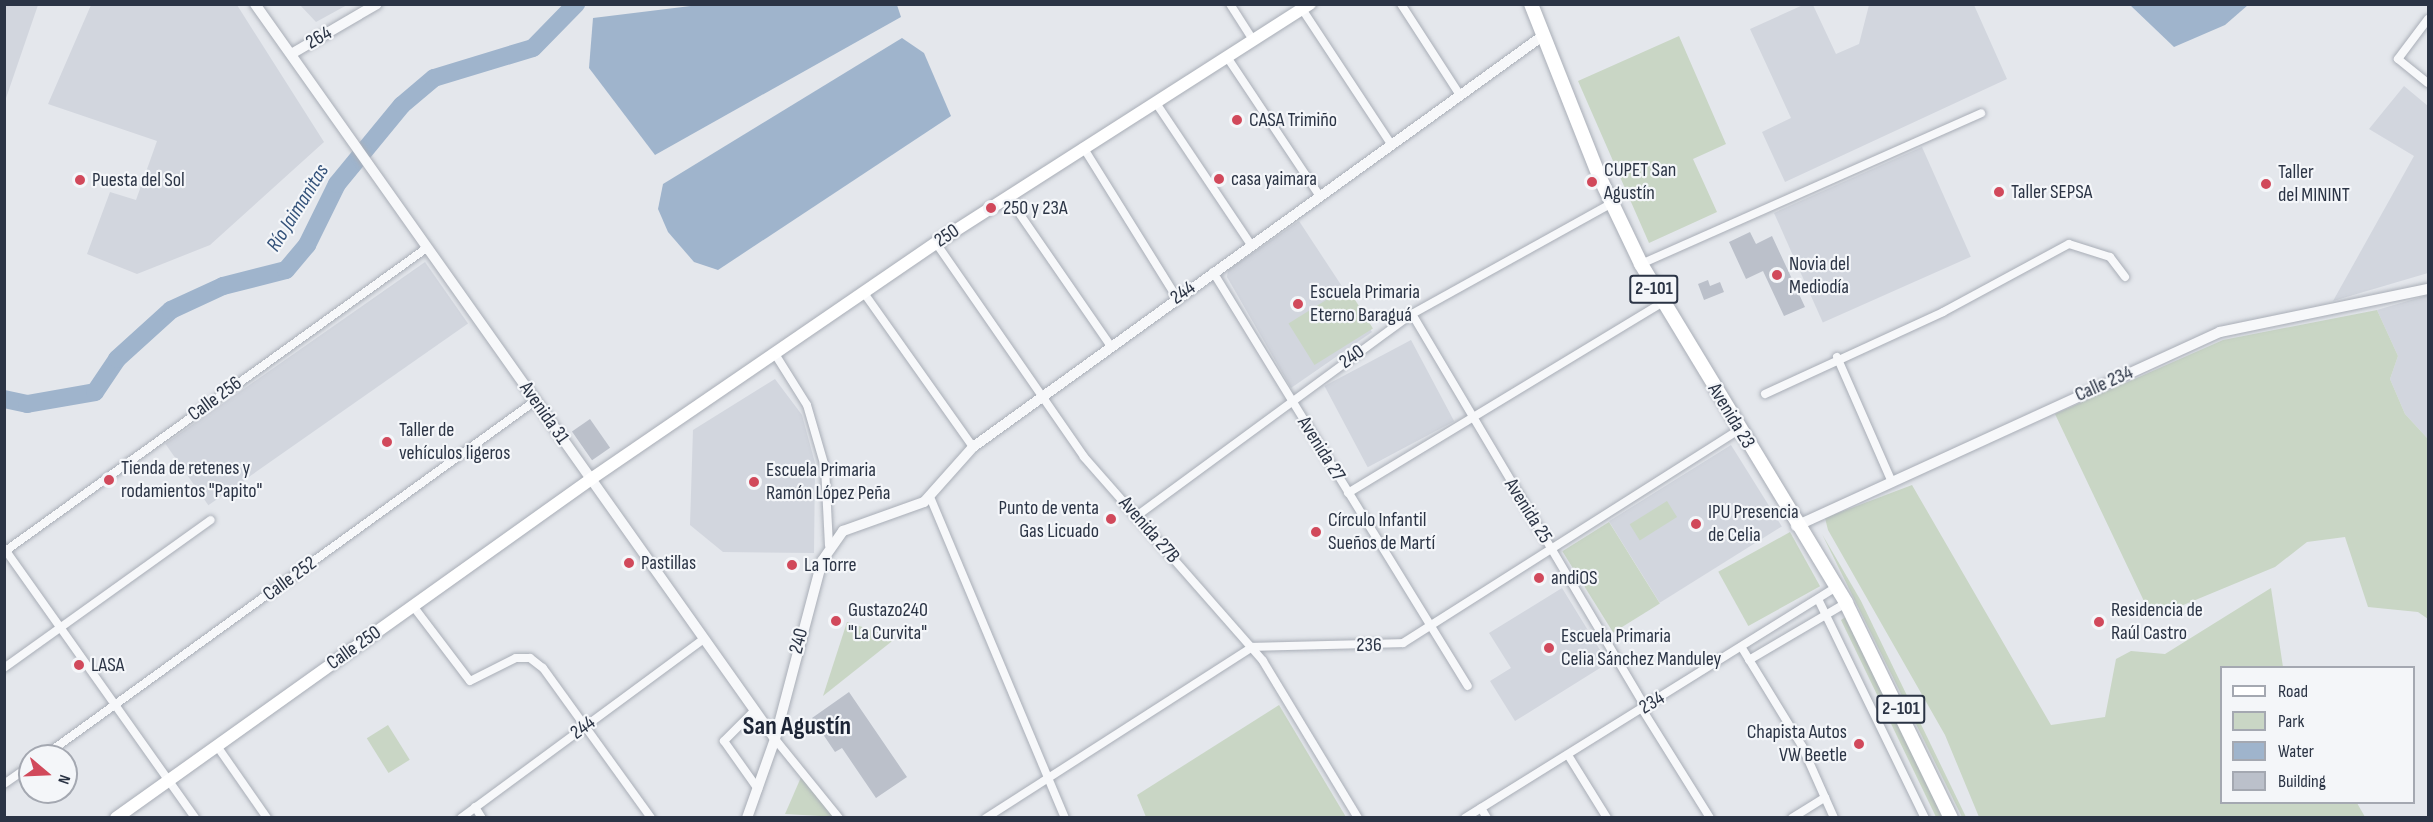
<!DOCTYPE html>
<meta charset="utf-8">
<style>
body{margin:0}
#map{position:relative;width:2433px;height:822px;overflow:hidden;background:#e4e7ec;font-family:"Sofia Sans Condensed",sans-serif}
div>[style]{position:absolute}
.built>*{inset:0;background:#d2d6de;transform-origin:0 0}
.green>*{inset:0;background:#c9d6c5;transform-origin:0 0}
.water>*{inset:0;background:#9fb4cc}
.river>*{height:18px;margin:-9px;padding:0 9px;transform-origin:9px;border-radius:9px;background:#9fb4cc}
.building>*{inset:0;background:#bbc0ca;transform-origin:0 0}
.roads{filter:drop-shadow(0 0 2px #a9aeb7) drop-shadow(0 0 2px #a9aeb7)}
.minor>*{height:8px;margin:-4px;padding:0 4px;transform-origin:4px;border-radius:4px;background:#f7f8fa}
.tertiary>*{height:10px;margin:-5px;padding:0 5px;transform-origin:5px;border-radius:5px;background:#f7f8fa}
.secondary>*{height:12px;margin:-6px;padding:0 6px;transform-origin:6px;border-radius:6px;background:#fff}
.primary>*{height:14px;margin:-7px;padding:0 7px;transform-origin:7px;border-radius:7px;background:#fff}
.dots>*{width:16px;height:16px;translate:-50% -50%;box-sizing:border-box;border:3px solid #f4f6f9;border-radius:50%}
span{translate:-50% -50%;white-space:nowrap;text-align:center;line-height:1.15;-webkit-text-stroke:4.5px #f4f6f9;paint-order:stroke}
.shield-label span{padding:2px 4px;background:#f4f6f9;border:2px solid;border-radius:4px;-webkit-text-stroke-width:0}
.shield-label{font-size:18px;color:#2b3445;font-weight:700}
.street-label{font-size:20px;color:#2b3445}
.poi-label{font-size:20px;color:#2b3445}
.left{translate:0 -50%;text-align:left}
.right{translate:-100% -50%;text-align:right}
.water-label{font-size:21px;color:#34527a;font-style:italic}
.district-label{font-size:26px;color:#1d2536;font-weight:700}
.frame{position:absolute;inset:0;border:6px solid #2b3445;pointer-events:none}
.legend{position:absolute;left:2220px;top:666px;width:195px;height:138px;box-sizing:border-box;background:#f4f6f9;border:2px solid #a4a8b1;margin:0;padding:8px 10px;list-style:none;font-size:18px;color:#2b3445}
.legend li{display:flex;align-items:center;gap:12px;height:30px}
.legend b{width:30px;border:2px solid #a4a8b1}
.north{position:absolute;left:18px;top:744px;width:60px;height:60px;box-sizing:border-box;background:#f4f6f9;border:2px solid #a4a8b1;border-radius:50%;rotate:109deg;font-size:16px;font-weight:700;line-height:24px;text-align:center;color:#2b3445}
.north::after{content:'';display:block;margin:auto;width:21px;height:27px;background:#d1495b;clip-path:polygon(50% 0,100% 100%,50% 72%,0 100%)}
</style>
<div id="map">
<div class="built">
<div style="clip-path:polygon(5px 4px,38px 5px,5px 101px,4px 5px)"></div>
<div style="clip-path:polygon(91px 5px,237px 5px,324px 142px,210px 245px,137px 274px,87px 254px,110px 192px,136px 200px,157px 141px,48px 104px)"></div>
<div style="clip-path:polygon(300px 5px,347px 5px,316px 22px)"></div>
<div style="clip-path:polygon(1803px 5px,1813px 5px,1836px 54px,1859px 44px,1869px 5px,1974px 5px,2007px 79px,1785px 182px,1762px 132px,1791px 118px,1750px 29px)"></div>
<div style="clip-path:polygon(2404px 86px,2428px 106px,2428px 273px,2333px 301px,2414px 156px,2369px 129px)"></div>
<div style="left:1922px;top:147px;width:120px;height:162px;rotate:66deg"></div>
<div style="clip-path:polygon(1299px 221px,1372px 332px,1291px 388px,1227px 277px,1228px 270px)"></div>
<div style="left:425px;top:262px;width:75px;height:317px;rotate:55deg"></div>
<div style="clip-path:polygon(2428px 295px,2428px 439px,2405px 414px,2390px 379px,2398px 356px,2377px 310px)"></div>
<div style="left:1411px;top:340px;width:92px;height:98px;rotate:62deg"></div>
<div style="clip-path:polygon(775px 379px,802px 415px,815px 463px,814px 553px,723px 552px,690px 525px,693px 430px)"></div>
<div style="left:1731px;top:445px;width:96px;height:144px;rotate:58deg"></div>
<div style="clip-path:polygon(1562px 588px,1608px 663px,1515px 721px,1490px 681px,1511px 668px,1489px 633px)"></div>
</div>
<div class="green">
<div style="clip-path:polygon(1679px 36px,1726px 144px,1693px 159px,1717px 212px,1649px 243px,1578px 81px)"></div>
<div style="left:1347px;top:287px;width:49px;height:69px;rotate:58deg"></div>
<div style="clip-path:polygon(2377px 310px,2398px 356px,2390px 379px,2405px 414px,2428px 439px,2428px 619px,2418px 612px,2368px 607px,2345px 537px,2307px 542px,2275px 567px,2152px 618px,2055px 414px,2223px 340px)"></div>
<div style="clip-path:polygon(1912px 485px,2051px 725px,2105px 717px,2116px 659px,2131px 651px,2165px 654px,2271px 588px,2283px 667px,2222px 668px,2222px 802px,2357px 803px,2365px 817px,1979px 817px,1945px 735px,1828px 530px,1825px 518px)"></div>
<div style="left:1667px;top:501px;width:19px;height:44px;rotate:58deg"></div>
<div style="left:1609px;top:522px;width:96px;height:55px;rotate:58deg"></div>
<div style="left:1790px;top:532px;width:62px;height:82px;rotate:61deg"></div>
<div style="clip-path:polygon(1822px 534px,1861px 601px,1966px 817px,1962px 817px)"></div>
<div style="clip-path:polygon(1847px 616px,1910px 746px,1942px 817px,1936px 817px,1841px 620px)"></div>
<div style="clip-path:polygon(847px 622px,896px 638px,823px 696px)"></div>
<div style="clip-path:polygon(1279px 705px,1346px 817px,1146px 817px,1137px 795px)"></div>
<div style="left:388px;top:725px;width:41px;height:25px;rotate:58deg"></div>
<div style="clip-path:polygon(802px 775px,837px 817px,785px 814px)"></div>
</div>
<div class="water">
<div style="clip-path:polygon(707px 4px,897px 5px,901px 17px,655px 155px,589px 68px,593px 18px)"></div>
<div style="clip-path:polygon(2130px 5px,2248px 5px,2225px 25px,2174px 47px)"></div>
<div style="clip-path:polygon(902px 38px,924px 53px,951px 116px,718px 270px,694px 262px,668px 232px,658px 209px,663px 184px)"></div>
</div>
<div class="river">
<div style="left:4px;top:399px;width:24px;rotate:12deg"></div>
<div style="left:27px;top:404px;width:69px;rotate:-10deg"></div>
<div style="left:95px;top:392px;width:40px;rotate:-56deg"></div>
<div style="left:117px;top:359px;width:73px;rotate:-42.2deg"></div>
<div style="left:171px;top:310px;width:57px;rotate:-24.8deg"></div>
<div style="left:223px;top:286px;width:65px;rotate:-14.3deg"></div>
<div style="left:286px;top:270px;width:33px;rotate:-50deg"></div>
<div style="left:307px;top:245px;width:68px;rotate:-63.8deg"></div>
<div style="left:337px;top:184px;width:102px;rotate:-50.6deg"></div>
<div style="left:402px;top:105px;width:42px;rotate:-40.2deg"></div>
<div style="left:434px;top:78px;width:103px;rotate:-16.9deg"></div>
<div style="left:533px;top:48px;width:62px;rotate:-45.7deg"></div>
</div>
<div class="building">
<div style="clip-path:polygon(1750px 232px,1756px 244px,1772px 236px,1805px 307px,1784px 316px,1763px 271px,1746px 279px,1729px 242px)"></div>
<div style="clip-path:polygon(1708px 280px,1710px 286px,1720px 282px,1724px 292px,1704px 300px,1698px 284px)"></div>
<div style="left:590px;top:419px;width:35px;height:22px;rotate:55deg"></div>
<div style="clip-path:polygon(849px 692px,907px 777px,876px 798px,842px 748px,835px 752px,812px 718px)"></div>
</div>
<div class="roads">
<div class="minor">
<div style="left:1230px;top:4px;width:43px;rotate:57.4deg"></div>
<div style="left:1401px;top:4px;width:105px;rotate:57.1deg"></div>
<div style="left:1302px;top:9px;width:158px;rotate:56.6deg"></div>
<div style="left:2428px;top:19px;width:50px;rotate:126.9deg"></div>
<div style="left:2398px;top:59px;width:38px;rotate:39deg"></div>
<div style="left:1227px;top:57px;width:166px;rotate:56.3deg"></div>
<div style="left:1156px;top:103px;width:171px;rotate:56.2deg"></div>
<div style="left:1083px;top:147px;width:178px;rotate:58.1deg"></div>
<div style="left:1008px;top:197px;width:180px;rotate:55.4deg"></div>
<div style="left:936px;top:243px;width:260px;rotate:55.3deg"></div>
<div style="left:1084px;top:457px;width:271px;rotate:48.7deg"></div>
<div style="left:1263px;top:661px;width:184px;rotate:58.8deg"></div>
<div style="left:1641px;top:264px;width:372px;rotate:-23.9deg"></div>
<div style="left:1213px;top:272px;width:486px;rotate:58.4deg"></div>
<div style="left:864px;top:293px;width:189px;rotate:54.7deg"></div>
<div style="left:1412px;top:314px;width:457px;rotate:59.3deg"></div>
<div style="left:775px;top:354px;width:60px;rotate:57.9deg"></div>
<div style="left:807px;top:405px;width:65px;rotate:73.8deg"></div>
<div style="left:825px;top:467px;width:78px;rotate:87.1deg"></div>
<div style="left:1837px;top:357px;width:134px;rotate:66.3deg"></div>
<div style="left:1765px;top:394px;width:196px;rotate:-24.7deg"></div>
<div style="left:1943px;top:312px;width:143px;rotate:-28.4deg"></div>
<div style="left:2069px;top:244px;width:43px;rotate:17.6deg"></div>
<div style="left:2110px;top:257px;width:25px;rotate:53deg"></div>
<div style="left:1348px;top:493px;width:367px;rotate:-31.2deg"></div>
<div style="left:930px;top:497px;width:348px;rotate:67.2deg"></div>
<div style="left:1138px;top:515px;width:340px;rotate:-36.3deg"></div>
<div style="left:1412px;top:314px;width:229px;rotate:-29deg"></div>
<div style="left:4px;top:548px;width:331px;rotate:54.7deg"></div>
<div style="left:4px;top:552px;width:522px;rotate:-35.73deg"></div>
<div style="left:1818px;top:599px;width:244px;rotate:64deg"></div>
<div style="left:413px;top:606px;width:94px;rotate:52.8deg"></div>
<div style="left:470px;top:681px;width:51px;rotate:-26.6deg"></div>
<div style="left:516px;top:658px;width:14px"></div>
<div style="left:530px;top:658px;width:16px;rotate:38deg"></div>
<div style="left:543px;top:668px;width:185px;rotate:54.2deg"></div>
<div style="left:1742px;top:648px;width:115px;rotate:58.5deg"></div>
<div style="left:1802px;top:746px;width:79px;rotate:66deg"></div>
<div style="left:1749px;top:660px;width:113px;rotate:-30.4deg"></div>
<div style="left:4px;top:668px;width:254px;rotate:-35.6deg"></div>
<div style="left:1642px;top:709px;width:128px;rotate:58deg"></div>
<div style="left:755px;top:710px;width:44px;rotate:135deg"></div>
<div style="left:724px;top:741px;width:59px;rotate:54.7deg"></div>
<div style="left:775px;top:739px;width:102px;rotate:51deg"></div>
<div style="left:217px;top:746px;width:88px;rotate:55.2deg"></div>
<div style="left:1568px;top:755px;width:74px;rotate:58.2deg"></div>
<div style="left:44px;top:756px;width:606px;rotate:-35.87deg"></div>
<div style="left:4px;top:784px;width:32px;rotate:-35deg"></div>
<div style="left:475px;top:807px;width:13px;rotate:58deg"></div>
<div style="left:1481px;top:808px;width:12px;rotate:59deg"></div>
<div style="left:461px;top:818px;width:302px;rotate:-36.4deg"></div>
<div style="left:986px;top:818px;width:316px;rotate:-32.7deg"></div>
<div style="left:1252px;top:647px;width:151px;rotate:-1.5deg"></div>
<div style="left:1403px;top:643px;width:399px;rotate:-32.4deg"></div>
<div style="left:1465px;top:818px;width:438px;rotate:-31.9deg"></div>
<div style="left:1792px;top:818px;width:39px;rotate:-32deg"></div>
</div>
<div class="tertiary">
<div style="left:255px;top:4px;width:900px;rotate:54.72deg"></div>
<div style="left:293px;top:53px;width:97px;rotate:-30.3deg"></div>
<div style="left:1796px;top:526px;width:466px;rotate:-24.6deg"></div>
<div style="left:2220px;top:332px;width:212px;rotate:-11.7deg"></div>
<div style="left:747px;top:818px;width:84px;rotate:-70.5deg"></div>
<div style="left:775px;top:739px;width:184px;rotate:-75.2deg"></div>
<div style="left:822px;top:561px;width:37px;rotate:-55deg"></div>
<div style="left:843px;top:531px;width:86px;rotate:-19.7deg"></div>
<div style="left:924px;top:502px;width:74px;rotate:-48.3deg"></div>
<div style="left:973px;top:447px;width:701px;rotate:-35.82deg"></div>
</div>
<div class="secondary">
<div style="left:116px;top:818px;width:584px;rotate:-35.51deg"></div>
<div style="left:591px;top:479px;width:418px;rotate:-34.4deg"></div>
<div style="left:936px;top:243px;width:444px;rotate:-32.6deg"></div>
</div>
<div class="primary">
<div style="left:1531px;top:4px;width:187px;rotate:68.4deg"></div>
<div style="left:1600px;top:178px;width:95px;rotate:64.5deg"></div>
<div style="left:1641px;top:264px;width:396px;rotate:58.8deg"></div>
<div style="left:1846px;top:603px;width:239px;rotate:64deg"></div>
</div>
</div>
<div class="dots">
<div style="left:1237px;top:120px;background:#d1495b"></div>
<div style="left:1219px;top:179px;background:#d1495b"></div>
<div style="left:80px;top:180px;background:#d1495b"></div>
<div style="left:1592px;top:182px;background:#d1495b"></div>
<div style="left:2266px;top:184px;background:#d1495b"></div>
<div style="left:1999px;top:192px;background:#d1495b"></div>
<div style="left:991px;top:208px;background:#d1495b"></div>
<div style="left:1777px;top:275px;background:#d1495b"></div>
<div style="left:1298px;top:304px;background:#d1495b"></div>
<div style="left:387px;top:442px;background:#d1495b"></div>
<div style="left:109px;top:480px;background:#d1495b"></div>
<div style="left:754px;top:482px;background:#d1495b"></div>
<div style="left:1111px;top:519px;background:#d1495b"></div>
<div style="left:1696px;top:524px;background:#d1495b"></div>
<div style="left:1316px;top:532px;background:#d1495b"></div>
<div style="left:629px;top:563px;background:#d1495b"></div>
<div style="left:792px;top:565px;background:#d1495b"></div>
<div style="left:1539px;top:578px;background:#d1495b"></div>
<div style="left:836px;top:621px;background:#d1495b"></div>
<div style="left:2099px;top:622px;background:#d1495b"></div>
<div style="left:1549px;top:648px;background:#d1495b"></div>
<div style="left:79px;top:665px;background:#d1495b"></div>
<div style="left:1859px;top:744px;background:#d1495b"></div>
</div>
<div class="shield-label">
<span style="left:1654px;top:289px">2-101</span>
<span style="left:1901px;top:709px">2-101</span>
</div>
<div class="street-label">
<span style="left:319px;top:38px;rotate:-30deg">264</span>
<span style="left:947px;top:236px;rotate:-34deg">250</span>
<span style="left:1183px;top:293px;rotate:-35deg">244</span>
<span style="left:1352px;top:357px;rotate:-36deg">240</span>
<span style="left:2104px;top:384px;rotate:-24deg">Calle 234</span>
<span style="left:215px;top:399px;rotate:-36deg">Calle 256</span>
<span style="left:544px;top:413px;rotate:55deg">Avenida 31</span>
<span style="left:1731px;top:416px;rotate:59deg">Avenida 23</span>
<span style="left:1321px;top:449px;rotate:58deg">Avenida 27</span>
<span style="left:1528px;top:511px;rotate:58deg">Avenida 25</span>
<span style="left:1149px;top:530px;rotate:49deg">Avenida 27B</span>
<span style="left:290px;top:579px;rotate:-36deg">Calle 252</span>
<span style="left:799px;top:641px;rotate:-76deg">240</span>
<span style="left:1369px;top:645px">236</span>
<span style="left:354px;top:648px;rotate:-35deg">Calle 250</span>
<span style="left:1652px;top:703px;rotate:-31deg">234</span>
<span style="left:583px;top:728px;rotate:-36deg">244</span>
</div>
<div class="poi-label">
<span class="left" style="left:1249px;top:120px">CASA Trimiño</span>
<span class="left" style="left:1604px;top:182px">CUPET San<br>Agustín</span>
<span class="left" style="left:2278px;top:184px">Taller<br>del MININT</span>
<span class="left" style="left:1231px;top:179px">casa yaimara</span>
<span class="left" style="left:92px;top:180px">Puesta del Sol</span>
<span class="left" style="left:2011px;top:192px">Taller SEPSA</span>
<span class="left" style="left:1003px;top:208px">250 y 23A</span>
<span class="left" style="left:1789px;top:276px">Novia del<br>Mediodía</span>
<span class="left" style="left:1310px;top:304px">Escuela Primaria<br>Eterno Baraguá</span>
<span class="left" style="left:399px;top:442px">Taller de<br>vehículos ligeros</span>
<span class="left" style="left:121px;top:480px">Tienda de retenes y<br>rodamientos "Papito"</span>
<span class="left" style="left:766px;top:482px">Escuela Primaria<br>Ramón López Peña</span>
<span class="right" style="left:1099px;top:520px">Punto de venta<br>Gas Licuado</span>
<span class="left" style="left:1708px;top:524px">IPU Presencia<br>de Celia</span>
<span class="left" style="left:1328px;top:532px">Círculo Infantil<br>Sueños de Martí</span>
<span class="left" style="left:641px;top:563px">Pastillas</span>
<span class="left" style="left:804px;top:565px">La Torre</span>
<span class="left" style="left:1551px;top:578px">andiOS</span>
<span class="left" style="left:848px;top:622px">Gustazo240<br>"La Curvita"</span>
<span class="left" style="left:2111px;top:622px">Residencia de<br>Raúl Castro</span>
<span class="left" style="left:1561px;top:648px">Escuela Primaria<br>Celia Sánchez Manduley</span>
<span class="left" style="left:91px;top:665px">LASA</span>
<span class="right" style="left:1847px;top:744px">Chapista Autos<br>VW Beetle</span>
</div>
<div class="water-label">
<span style="left:298px;top:208px;rotate:-58deg">Río Jaimanitas</span>
</div>
<div class="district-label">
<span style="left:797px;top:727px">San Agustín</span>
</div>
<div class="frame"></div>
<ul class="legend">
<li><b style="height:8px;background:#fff"></b>Road</li>
<li><b style="height:16px;background:#c9d6c5"></b>Park</li>
<li><b style="height:16px;background:#9fb4cc"></b>Water</li>
<li><b style="height:16px;background:#bbc0ca"></b>Building</li>
</ul>
<div class="north">N</div>
</div>
